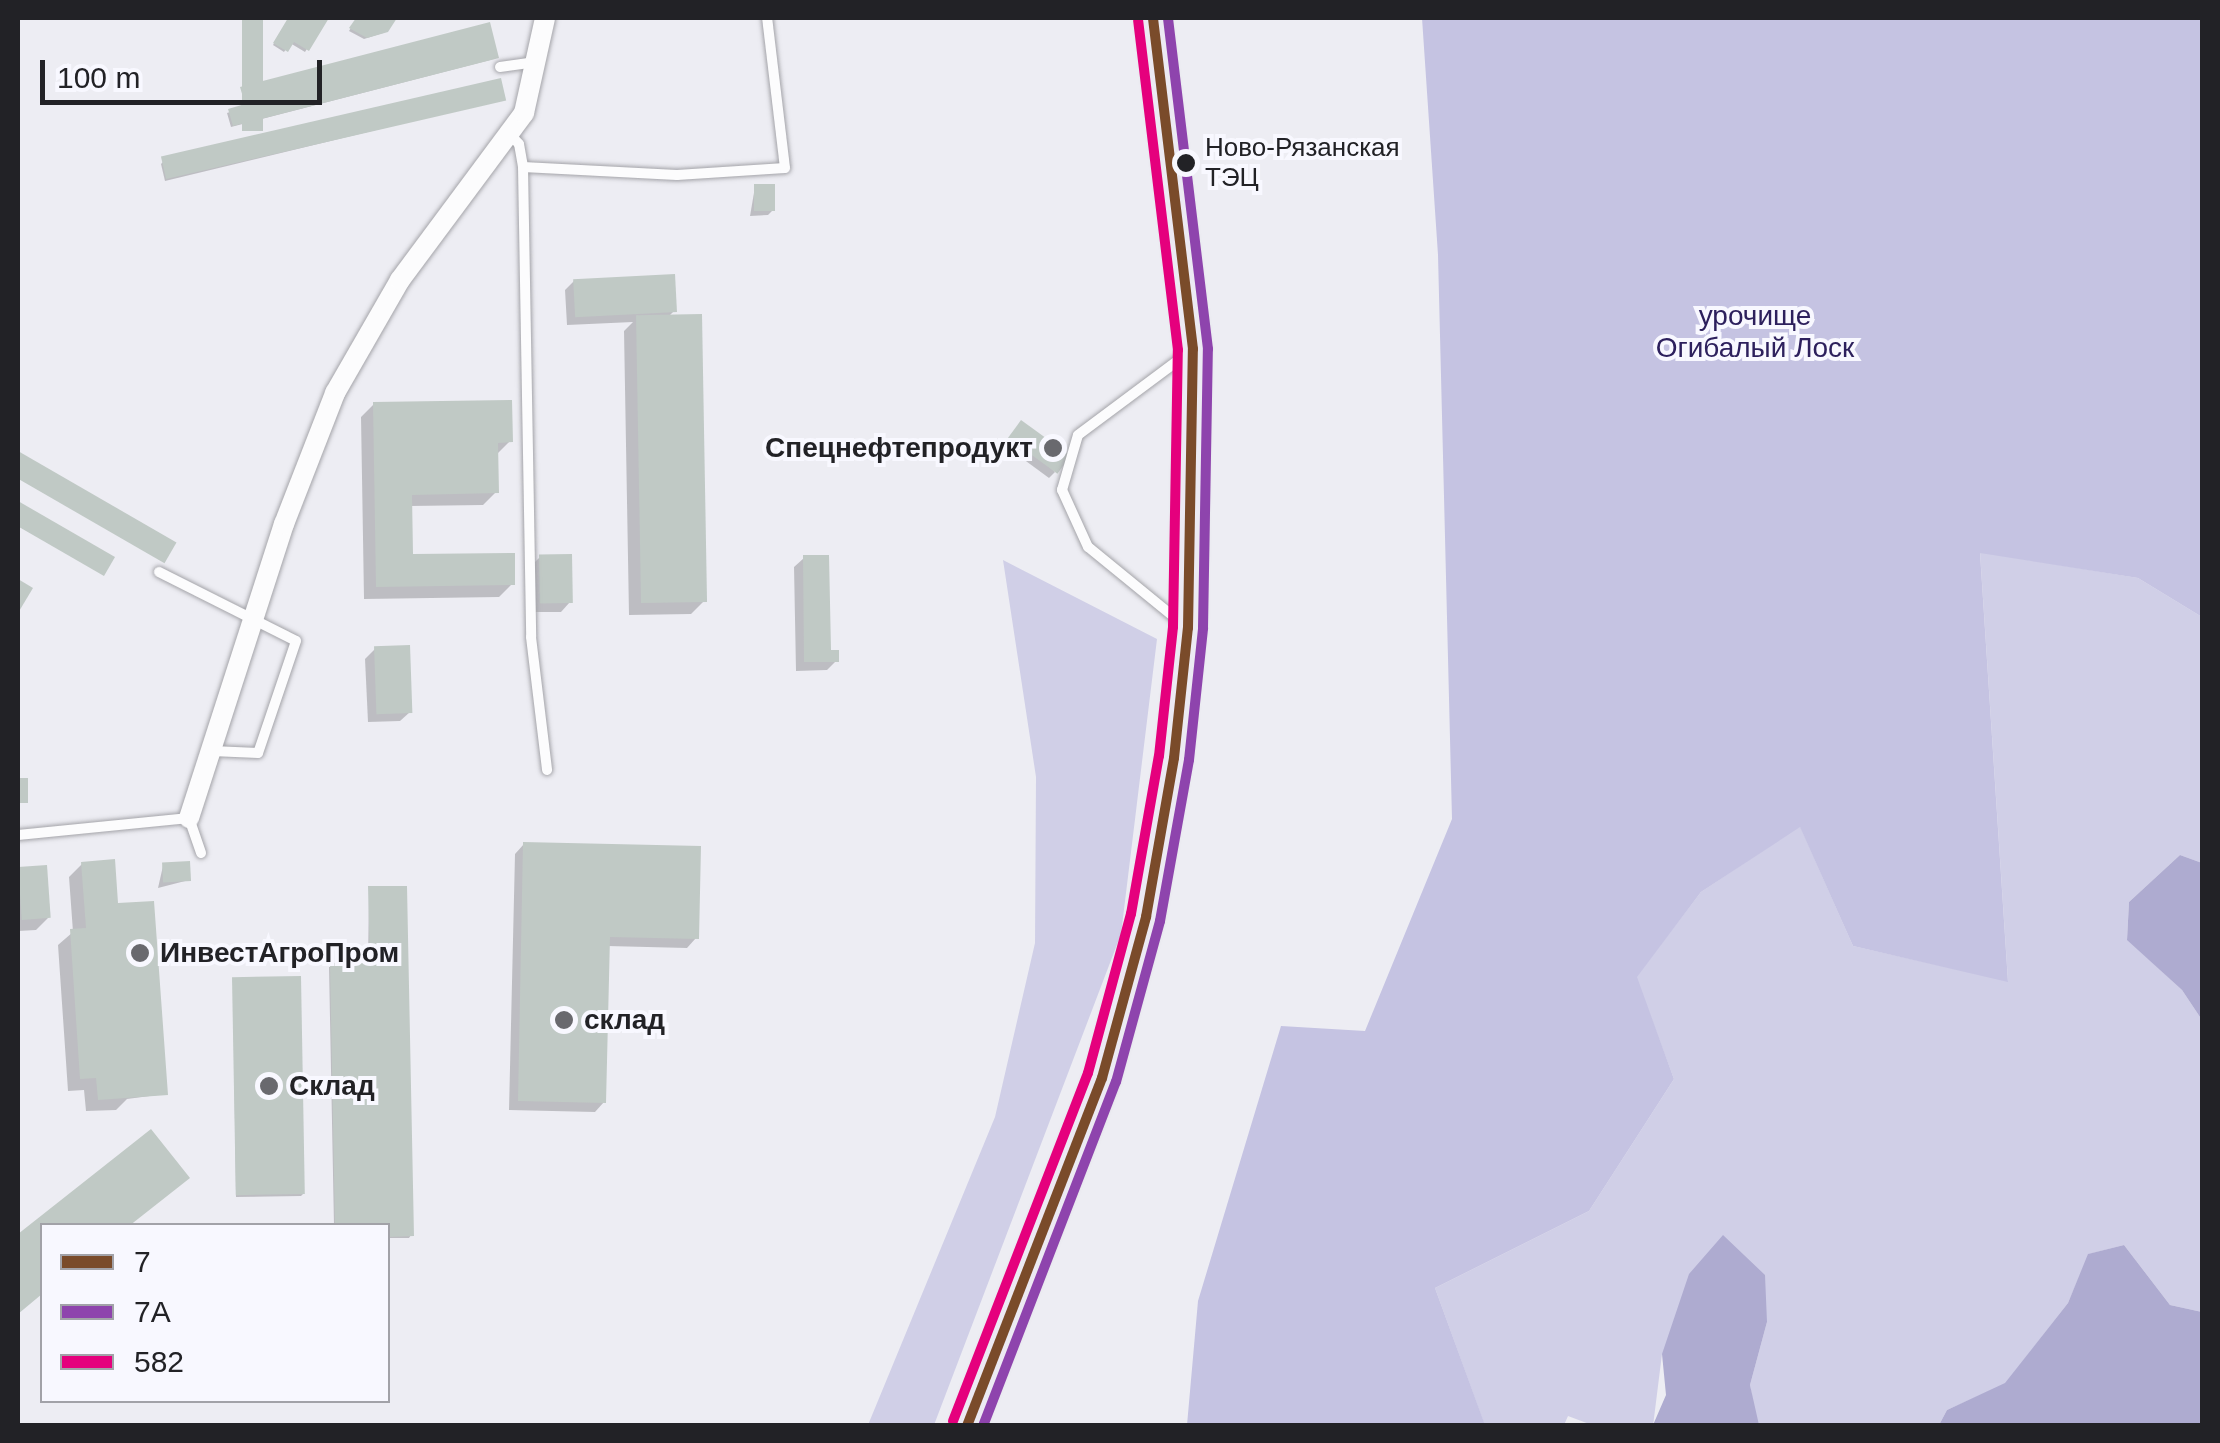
<!DOCTYPE html>
<meta charset="utf-8">
<style>
body{margin:0}
#map{position:relative;width:2220px;height:1443px;overflow:hidden;background:#ededf3;font-family:Helvetica,sans-serif}
div>[style]{position:absolute}
.green>*{inset:0;background:#d0cfe7}
.forest>*{inset:0;background:#c5c3e2}
.water>*{inset:0;background:#aeabd0}
.shadow>*{inset:0;background:#0003}
.building>*{inset:0;background:#c0c9c5;transform-origin:0 0}
.roads{filter:drop-shadow(0 0 2px #a4a4a9) drop-shadow(0 0 2px #a4a4a9)}
.service>*{height:10px;margin:-5px;padding:0 5px;transform-origin:5px;border-radius:5px;background:#fcfcfd}
.minor>*{height:20px;margin:-10px;padding:0 10px;transform-origin:10px;border-radius:10px;background:#fcfcfd}
.primary>*{height:30px;margin:-15px;padding:0 15px;transform-origin:15px;border-radius:15px;background:#eceaf3}
.bus-1>*{height:10px;margin:-5px;padding:0 5px;transform-origin:5px;border-radius:5px;background:#7a4b2a}
.bus-2>*{height:10px;margin:-5px;padding:0 5px;transform-origin:5px;border-radius:5px;background:#8e44ad}
.bus-3>*{height:10px;margin:-5px;padding:0 5px;transform-origin:5px;border-radius:5px;background:#e5007d}
.dots>*{width:28px;height:28px;translate:-50% -50%;box-sizing:border-box;border:5px solid #f8f8ff;border-radius:50%}
span{translate:-50% -50%;white-space:nowrap;text-align:center;line-height:1.15;-webkit-text-stroke:8px #f8f8ff;paint-order:stroke}
.bus-label{font-size:26px;color:#222226}
.left{translate:0 -50%;text-align:left}
.park-label{font-size:28px;color:#2d205d}
.poi-label{font-size:28px;color:#222226;font-weight:700}
.right{translate:-100% -50%;text-align:right}
.frame{position:absolute;inset:0;border:20px solid #222226;pointer-events:none}
.legend{position:absolute;left:40px;top:1223px;width:350px;height:180px;box-sizing:border-box;background:#f8f8ff;border:2px solid #a2a2a8;margin:0;padding:12px 18px;list-style:none;font-size:30px;color:#222226}
.legend li{display:flex;align-items:center;gap:20px;height:50px}
.legend b{width:50px;border:2px solid #a2a2a8}
.scale{position:absolute;left:40px;top:60px;width:282px;height:45px;box-sizing:border-box;border:5px solid #222226;border-top:0;padding-left:12px;font-size:30px;line-height:35px;white-space:nowrap;color:#222226;-webkit-text-stroke:8px #f8f8ff;paint-order:stroke}
</style>
<div id="map">
<div class="green">
<div style="clip-path:polygon(1980px 552px,2138px 578px,2202px 617px,2202px 863px,2180px 855px,2129px 902px,2127px 939px,2182px 990px,2202px 1020px,2202px 1312px,2170px 1305px,2124px 1245px,2089px 1254px,2068px 1303px,2005px 1384px,1947px 1410px,1939px 1425px,1757px 1425px,1750px 1385px,1767px 1322px,1662px 1354px,1653px 1426px,1592px 1425px,1568px 1416px,1564px 1425px,1485px 1426px,1435px 1288px,1589px 1211px,1674px 1079px,1636px 977px,1701px 892px,1800px 826px,1853px 946px,2008px 981px)"></div>
<div style="clip-path:polygon(1003px 560px,1157px 639px,1121px 934px,934px 1425px,868px 1425px,995px 1117px,1035px 943px,1036px 777px)"></div>
</div>
<div class="forest">
<div style="clip-path:polygon(1422px 18px,2202px 18px,2202px 617px,2138px 578px,1980px 553px,2008px 982px,1853px 946px,1800px 827px,1701px 892px,1637px 977px,1674px 1079px,1589px 1211px,1435px 1288px,1485px 1425px,1187px 1425px,1198px 1301px,1281px 1026px,1365px 1031px,1452px 819px,1438px 255px)"></div>
</div>
<div class="water">
<div style="clip-path:polygon(2180px 855px,2202px 863px,2202px 1020px,2182px 990px,2127px 940px,2129px 902px)"></div>
<div style="clip-path:polygon(1723px 1235px,1765px 1275px,1767px 1322px,1750px 1385px,1759px 1425px,1653px 1425px,1666px 1395px,1662px 1354px,1689px 1274px)"></div>
<div style="clip-path:polygon(2124px 1245px,2170px 1305px,2202px 1312px,2202px 1425px,1939px 1425px,1947px 1410px,2005px 1383px,2068px 1303px,2088px 1254px)"></div>
</div>
<div class="shadow">
<div style="clip-path:polygon(289px 18px,326px 18px,305px 52px,290px 43px,284px 52px,273px 45px)"></div>
<div style="clip-path:polygon(357px 18px,394px 18px,383px 33px,364px 39px,349px 31px)"></div>
<div style="clip-path:polygon(494px 59px,231px 127px,227px 113px,244px 107px,242px 89px)"></div>
<div style="clip-path:polygon(504px 99px,165px 181px,161px 164px,163px 162px)"></div>
<div style="clip-path:polygon(755px 187px,774px 209px,768px 215px,750px 216px)"></div>
<div style="clip-path:polygon(574px 281px,674px 311px,668px 317px,704px 601px,691px 614px,629px 615px,624px 331px,633px 322px,567px 325px,565px 290px)"></div>
<div style="clip-path:polygon(374px 404px,510px 441px,497px 454px,496px 492px,483px 505px,410px 506px,410px 557px,512px 584px,499px 597px,364px 599px,361px 417px)"></div>
<div style="clip-path:polygon(1016px 429px,1055px 472px,1049px 478px,1004px 445px)"></div>
<div style="clip-path:polygon(18px 454px,172px 544px,163px 560px,18px 478px)"></div>
<div style="clip-path:polygon(18px 504px,111px 558px,104px 572px,18px 526px)"></div>
<div style="clip-path:polygon(540px 557px,570px 602px,561px 612px,531px 612px,530px 567px)"></div>
<div style="clip-path:polygon(804px 558px,828px 653px,836px 661px,827px 670px,796px 671px,794px 567px)"></div>
<div style="clip-path:polygon(375px 649px,410px 712px,400px 721px,368px 722px,365px 659px)"></div>
<div style="clip-path:polygon(524px 844px,696px 938px,687px 948px,607px 946px,604px 1102px,595px 1112px,509px 1110px,515px 854px)"></div>
<div style="clip-path:polygon(82px 864px,165px 1094px,127px 1099px,116px 1110px,86px 1111px,84px 1090px,68px 1091px,58px 945px,73px 932px,69px 877px)"></div>
<div style="clip-path:polygon(163px 866px,189px 880px,158px 888px)"></div>
<div style="clip-path:polygon(45px 868px,49px 917px,36px 930px,18px 931px,18px 870px)"></div>
<div style="clip-path:polygon(369px 889px,411px 1235px,409px 1238px,388px 1238px,388px 1226px,334px 1226px,329px 967px,368px 964px)"></div>
<div style="clip-path:polygon(233px 980px,304px 1193px,301px 1196px,236px 1197px)"></div>
<div style="clip-path:polygon(150px 1133px,42px 1226px,42px 1292px,18px 1311px,18px 1237px)"></div>
</div>
<div class="building">
<div style="left:242px;top:18px;width:21px;height:113px"></div>
<div style="clip-path:polygon(288px 18px,329px 18px,309px 51px,294px 42px,288px 52px,273px 43px)"></div>
<div style="clip-path:polygon(356px 18px,397px 18px,388px 32px,367px 38px,349px 28px)"></div>
<div style="clip-path:polygon(490px 22px,499px 58px,233px 126px,228px 109px,245px 104px,240px 87px)"></div>
<div style="left:501px;top:78px;width:23px;height:349px;rotate:77deg"></div>
<div style="left:754px;top:184px;width:21px;height:27px"></div>
<div style="left:675px;top:274px;width:38px;height:102px;rotate:87deg"></div>
<div style="left:702px;top:314px;width:288px;height:66px;rotate:89deg"></div>
<div style="clip-path:polygon(512px 400px,513px 442px,498px 443px,499px 493px,412px 495px,413px 554px,515px 553px,515px 585px,376px 587px,373px 402px)"></div>
<div style="left:1021px;top:420px;width:61px;height:22px;rotate:36deg"></div>
<div style="left:18px;top:451px;width:183px;height:24px;rotate:30deg"></div>
<div style="left:18px;top:501px;width:112px;height:22px;rotate:30deg"></div>
<div style="left:572px;top:554px;width:49px;height:33px;rotate:89deg"></div>
<div style="clip-path:polygon(803px 555px,829px 555px,831px 650px,839px 650px,839px 662px,804px 662px)"></div>
<div style="clip-path:polygon(18px 579px,33px 588px,18px 613px)"></div>
<div style="left:410px;top:645px;width:68px;height:36px;rotate:88deg"></div>
<div style="left:18px;top:778px;width:10px;height:25px"></div>
<div style="clip-path:polygon(523px 842px,701px 846px,699px 939px,610px 937px,606px 1103px,518px 1101px)"></div>
<div style="clip-path:polygon(115px 859px,118px 903px,154px 901px,168px 1095px,98px 1100px,96px 1078px,80px 1079px,70px 929px,86px 928px,81px 862px)"></div>
<div style="left:190px;top:861px;width:20px;height:28px;rotate:87deg"></div>
<div style="left:47px;top:865px;width:53px;height:29px;rotate:86deg"></div>
<div style="clip-path:polygon(368px 886px,407px 886px,414px 1236px,388px 1237px,388px 1226px,335px 1226px,330px 963px,370px 962px)"></div>
<div style="left:301px;top:976px;width:218px;height:69px;rotate:89deg"></div>
<div style="clip-path:polygon(151px 1129px,190px 1178px,129px 1226px,42px 1226px,42px 1294px,18px 1314px,18px 1234px)"></div>
</div>
<div class="roads">
<div class="service">
<div style="left:500px;top:67px;width:36px;rotate:-8deg"></div>
<div style="left:509px;top:133px;width:15px;rotate:48deg"></div>
<div style="left:519px;top:144px;width:23px;rotate:80deg"></div>
<div style="left:523px;top:167px;width:470px;rotate:89deg"></div>
<div style="left:531px;top:637px;width:134px;rotate:83.1deg"></div>
<div style="left:523px;top:167px;width:154px;rotate:3deg"></div>
<div style="left:677px;top:175px;width:108px;rotate:-3.7deg"></div>
<div style="left:785px;top:168px;width:151px;rotate:-96.8deg"></div>
<div style="left:159px;top:572px;width:153px;rotate:26.7deg"></div>
<div style="left:296px;top:641px;width:118px;rotate:108.7deg"></div>
<div style="left:258px;top:753px;width:46px;rotate:-177.5deg"></div>
<div style="left:1185px;top:626px;width:125px;rotate:-140.8deg"></div>
<div style="left:1088px;top:547px;width:63px;rotate:-114.5deg"></div>
<div style="left:1062px;top:490px;width:57px;rotate:-73.8deg"></div>
<div style="left:1078px;top:435px;width:137px;rotate:-36.7deg"></div>
<div style="left:18px;top:835px;width:172px;rotate:-5.7deg"></div>
<div style="left:189px;top:818px;width:37px;rotate:71deg"></div>
</div>
<div class="minor">
<div style="left:189px;top:818px;width:309px;rotate:-72.1deg"></div>
<div style="left:284px;top:524px;width:141px;rotate:-68.7deg"></div>
<div style="left:335px;top:393px;width:130px;rotate:-60.1deg"></div>
<div style="left:400px;top:280px;width:208px;rotate:-53.4deg"></div>
<div style="left:524px;top:113px;width:97px;rotate:-77.5deg"></div>
</div>
<div class="primary">
<div style="left:967px;top:1426px;width:373px;rotate:-68.8deg"></div>
<div style="left:1102px;top:1078px;width:167px;rotate:-74.7deg"></div>
<div style="left:1146px;top:917px;width:161px;rotate:-80deg"></div>
<div style="left:1174px;top:758px;width:131px;rotate:-83.9deg"></div>
<div style="left:1188px;top:628px;width:279px;rotate:-89deg"></div>
<div style="left:1193px;top:349px;width:333px;rotate:-96.9deg"></div>
</div>
</div>
<div class="bus-1">
<div style="left:967px;top:1426px;width:373px;rotate:-68.8deg"></div>
<div style="left:1102px;top:1078px;width:167px;rotate:-74.7deg"></div>
<div style="left:1146px;top:917px;width:161px;rotate:-80deg"></div>
<div style="left:1174px;top:758px;width:131px;rotate:-83.9deg"></div>
<div style="left:1188px;top:628px;width:279px;rotate:-89deg"></div>
<div style="left:1193px;top:349px;width:333px;rotate:-96.9deg"></div>
</div>
<div class="bus-2">
<div style="left:983px;top:1426px;width:369px;rotate:-68.9deg"></div>
<div style="left:1116px;top:1082px;width:167px;rotate:-74.7deg"></div>
<div style="left:1160px;top:921px;width:164px;rotate:-79.8deg"></div>
<div style="left:1189px;top:760px;width:133px;rotate:-83.9deg"></div>
<div style="left:1203px;top:628px;width:279px;rotate:-89deg"></div>
<div style="left:1208px;top:349px;width:333px;rotate:-96.9deg"></div>
</div>
<div class="bus-3">
<div style="left:953px;top:1421px;width:373px;rotate:-68.8deg"></div>
<div style="left:1088px;top:1073px;width:165px;rotate:-74.9deg"></div>
<div style="left:1131px;top:914px;width:160px;rotate:-80deg"></div>
<div style="left:1159px;top:756px;width:130px;rotate:-83.8deg"></div>
<div style="left:1173px;top:627px;width:277px;rotate:-89deg"></div>
<div style="left:1178px;top:350px;width:332px;rotate:-96.9deg"></div>
</div>
<div class="dots">
<div style="left:1186px;top:163px;background:#222226"></div>
<div style="left:1053px;top:448px;background:#69696e"></div>
<div style="left:140px;top:953px;background:#69696e"></div>
<div style="left:564px;top:1020px;background:#69696e"></div>
<div style="left:269px;top:1086px;background:#69696e"></div>
</div>
<div class="bus-label">
<span class="left" style="left:1205px;top:163px">Ново-Рязанская<br>ТЭЦ</span>
</div>
<div class="park-label">
<span style="left:1755px;top:332px">урочище<br>Огибалый Лоск</span>
</div>
<div class="poi-label">
<span class="right" style="left:1033px;top:448px">Спецнефтепродукт</span>
<span class="left" style="left:160px;top:953px">ИнвестАгроПром</span>
<span class="left" style="left:584px;top:1020px">склад</span>
<span class="left" style="left:289px;top:1086px">Склад</span>
</div>
<div class="frame"></div>
<ul class="legend">
<li><b style="height:12px;background:#7a4b2a"></b>7</li>
<li><b style="height:12px;background:#8e44ad"></b>7А</li>
<li><b style="height:12px;background:#e5007d"></b>582</li>
</ul>
<div class="scale">100 m</div>
</div>
